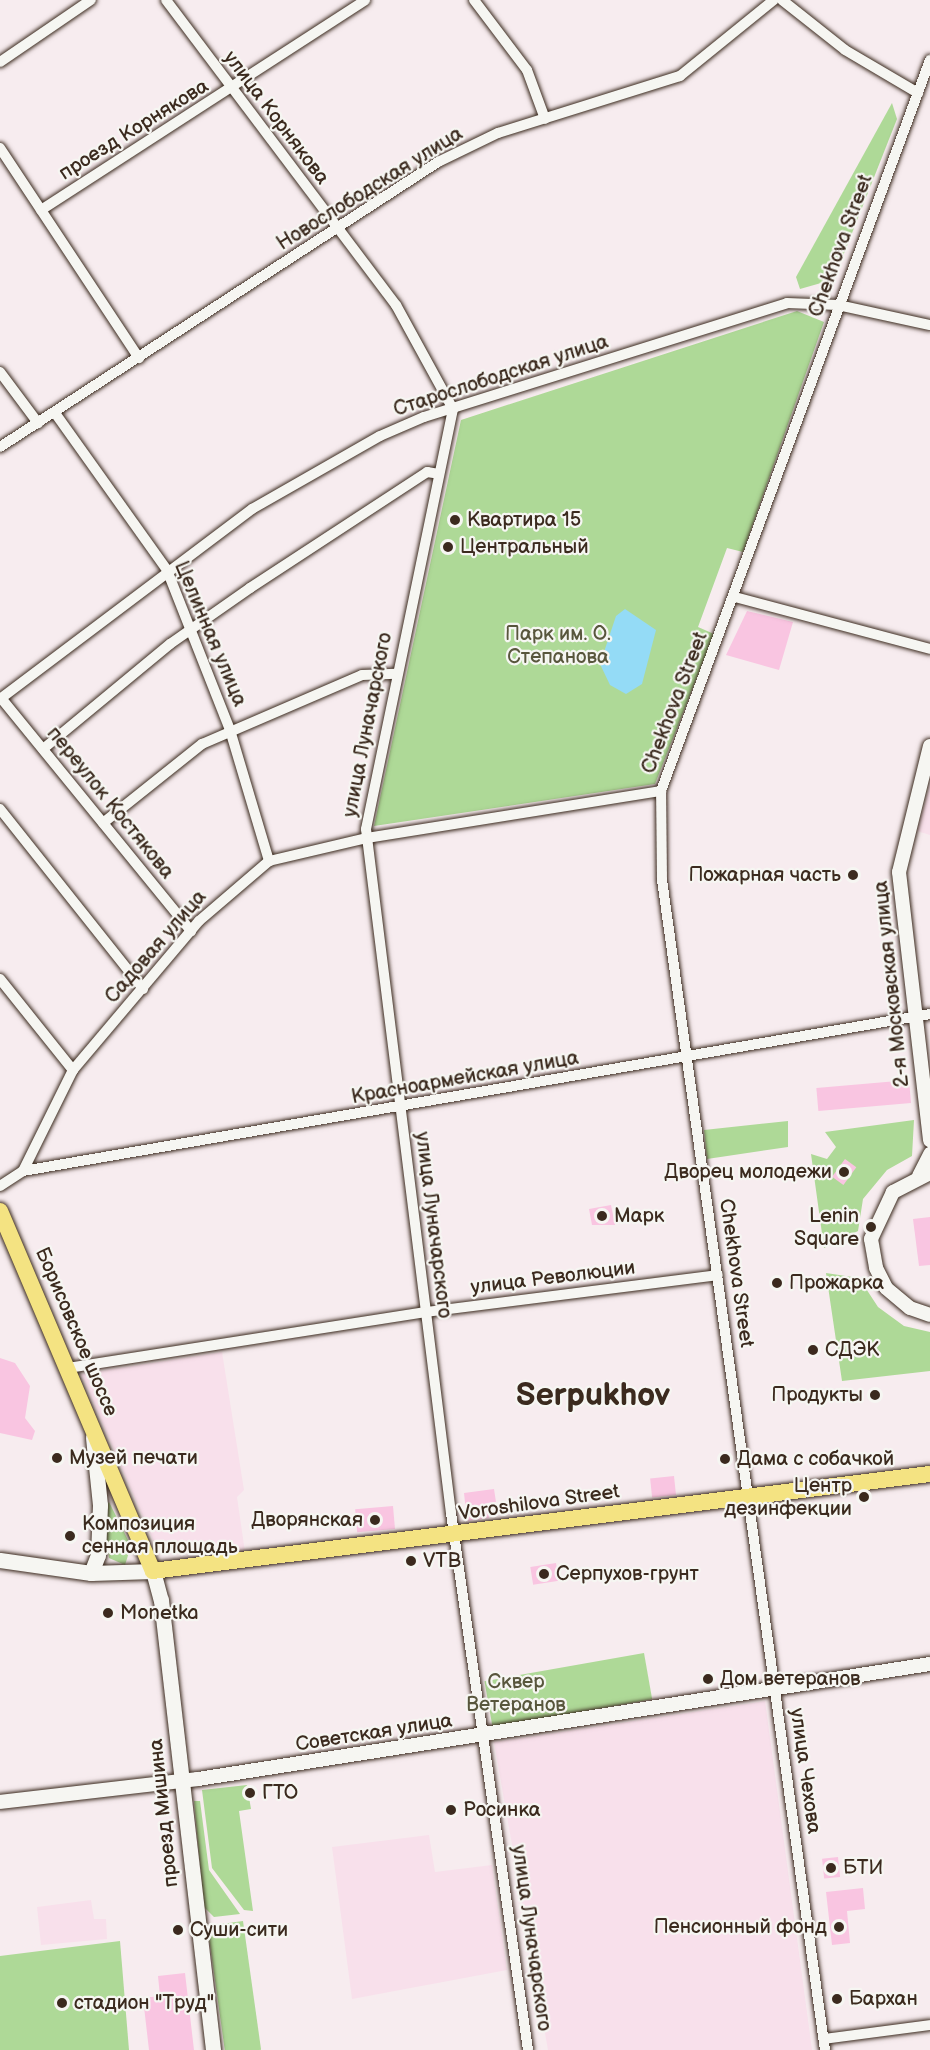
<!DOCTYPE html>
<meta charset="utf-8">
<style>
body{margin:0}
#map{position:relative;width:930px;height:2050px;overflow:hidden;background:#f7ecef;font-family:"Balsamiq Sans",sans-serif}
div>[style]{position:absolute}
.built>*{inset:0;background:#f8e0eb}
.green>*{inset:0;background:#aed997;transform-origin:0 0}
.water>*{inset:0;background:#94dbf6}
.building>*{inset:0;background:#f9c5e1;transform-origin:0 0}
.roads{filter:drop-shadow(0 0 2px #3b2a1e) drop-shadow(0 0 2px #3b2a1e)}
.minor>*{height:10px;margin:-5px;padding:0 5px;transform-origin:5px;border-radius:5px;background:#f6f6f2}
.tertiary>*{height:14px;margin:-7px;padding:0 7px;transform-origin:7px;border-radius:7px;background:#f6f6f2}
.secondary>*{height:15px;margin:-7.5px;padding:0 7.5px;transform-origin:7.5px;border-radius:7.5px;background:#f6f6f2}
.primary>*{height:16px;margin:-8px;padding:0 8px;transform-origin:8px;border-radius:8px;background:#f4e382}
.dots>*{width:16px;height:16px;translate:-50% -50%;box-sizing:border-box;border:3px solid #f6f6f2;border-radius:50%}
span{translate:-50% -50%;white-space:nowrap;text-align:center;line-height:1.15;-webkit-text-stroke:4.5px #f6f6f2;paint-order:stroke}
.street-label{font-size:20px;color:#3b2a1e}
.poi-label{font-size:20px;color:#3b2a1e}
.left{translate:0 -50%;text-align:left}
.right{translate:-100% -50%;text-align:right}
.park-label{font-size:20px;color:#58563c}
.town-label{font-size:32px;color:#3b2a1e;font-weight:700}
</style>
<div id="map">
<div class="built">
<div style="clip-path:polygon(930px 785px,930px 835px,917px 831px)"></div>
<div style="clip-path:polygon(222px 1352px,244px 1490px,237px 1497px,245px 1552px,159px 1554px,81px 1374px)"></div>
<div style="clip-path:polygon(765px 1701px,812px 2050px,548px 2050px,494px 1742px)"></div>
<div style="clip-path:polygon(429px 1835px,435px 1872px,492px 1865px,507px 1970px,352px 1999px,332px 1847px)"></div>
<div style="clip-path:polygon(91px 1900px,94px 1919px,106px 1919px,107px 1939px,41px 1945px,37px 1907px)"></div>
</div>
<div class="green">
<div style="clip-path:polygon(892px 103px,897px 119px,841px 261px,821px 283px,800px 289px,796px 277px)"></div>
<div style="clip-path:polygon(797px 311px,824px 322px,743px 552px,727px 548px,698px 627px,714px 634px,655px 784px,374px 826px,461px 420px)"></div>
<div style="clip-path:polygon(914px 1120px,912px 1156px,887px 1170px,863px 1199px,858px 1231px,824px 1248px,811px 1154px,827px 1159px,836px 1147px,825px 1132px)"></div>
<div style="clip-path:polygon(788px 1121px,788px 1147px,707px 1159px,704px 1130px)"></div>
<div style="clip-path:polygon(826px 1273px,859px 1278px,878px 1307px,904px 1326px,930px 1332px,930px 1371px,842px 1381px)"></div>
<div style="clip-path:polygon(109px 1502px,131px 1546px,125px 1565px,109px 1558px,103px 1510px)"></div>
<div style="left:644px;top:1653px;width:47px;height:162px;rotate:80deg"></div>
<div style="clip-path:polygon(247px 1785px,251px 1809px,239px 1811px,253px 1911px,244px 1910px,212px 1868px,202px 1790px)"></div>
<div style="clip-path:polygon(194px 1801px,200px 1801px,209px 1870px,240px 1914px,214px 1917px,204px 1907px)"></div>
<div style="left:243px;top:1921px;width:130px;height:36px;rotate:82deg"></div>
<div style="clip-path:polygon(120px 1941px,129px 2050px,0 2050px,0 1956px)"></div>
</div>
<div class="water">
<div style="clip-path:polygon(625px 609px,656px 630px,642px 684px,626px 694px,610px 685px,600px 664px,616px 616px)"></div>
</div>
<div class="building">
<div style="clip-path:polygon(747px 611px,793px 622px,779px 670px,726px 655px)"></div>
<div style="left:909px;top:1080px;width:23px;height:93px;rotate:85deg"></div>
<div style="left:845px;top:1159px;width:14px;height:22px;rotate:36deg"></div>
<div style="clip-path:polygon(611px 1205px,615px 1225px,592px 1225px,589px 1209px)"></div>
<div style="clip-path:polygon(930px 1217px,930px 1265px,919px 1266px,913px 1219px)"></div>
<div style="clip-path:polygon(0 1358px,15px 1363px,30px 1386px,25px 1418px,35px 1431px,32px 1440px,0 1433px)"></div>
<div style="left:674px;top:1476px;width:19px;height:24px;rotate:84deg"></div>
<div style="clip-path:polygon(494px 1489px,496px 1502px,487px 1503px,489px 1518px,467px 1521px,464px 1493px)"></div>
<div style="left:393px;top:1506px;width:23px;height:38px;rotate:85deg"></div>
<div style="left:556px;top:1563px;width:18px;height:26px;rotate:81deg"></div>
<div style="left:838px;top:1857px;width:20px;height:16px;rotate:84deg"></div>
<div style="clip-path:polygon(863px 1888px,865px 1909px,847px 1911px,850px 1943px,832px 1945px,826px 1892px)"></div>
<div style="clip-path:polygon(185px 1973px,194px 2050px,149px 2050px,143px 1998px,160px 1996px,158px 1976px)"></div>
</div>
<div class="roads">
<div class="minor">
<div style="left:166px;top:0;width:382px;rotate:53deg"></div>
<div style="left:396px;top:305px;width:119px;rotate:61.3deg"></div>
<div style="left:453px;top:409px;width:429px;rotate:101.7deg"></div>
<div style="left:366px;top:829px;width:689px;rotate:82.92deg"></div>
<div style="left:451px;top:1513px;width:542px;rotate:81.84deg"></div>
<div style="left:474px;top:0;width:88px;rotate:52.9deg"></div>
<div style="left:527px;top:70px;width:52px;rotate:69.8deg"></div>
<div style="left:782px;top:0;width:80px;rotate:38.4deg"></div>
<div style="left:845px;top:50px;width:85px;rotate:30.5deg"></div>
<div style="left:0;top:62px;width:110px;rotate:-34.3deg"></div>
<div style="left:0;top:148px;width:252px;rotate:56.5deg"></div>
<div style="left:41px;top:210px;width:386px;rotate:-32.9deg"></div>
<div style="left:0;top:372px;width:64px;rotate:53.3deg"></div>
<div style="left:55px;top:413px;width:193px;rotate:54.5deg"></div>
<div style="left:167px;top:570px;width:172px;rotate:68.5deg"></div>
<div style="left:230px;top:730px;width:137px;rotate:73.4deg"></div>
<div style="left:0;top:447px;width:523px;rotate:-33.05deg"></div>
<div style="left:438px;top:162px;width:67px;rotate:-25.8deg"></div>
<div style="left:498px;top:133px;width:191px;rotate:-17.4deg"></div>
<div style="left:680px;top:76px;width:121px;rotate:-39deg"></div>
<div style="left:735px;top:597px;width:202px;rotate:14.9deg"></div>
<div style="left:1px;top:698px;width:301px;rotate:50.8deg"></div>
<div style="left:0;top:699px;width:316px;rotate:-37deg"></div>
<div style="left:252px;top:509px;width:147px;rotate:-29.7deg"></div>
<div style="left:380px;top:436px;width:48px;rotate:-23.4deg"></div>
<div style="left:424px;top:417px;width:380px;rotate:-17.4deg"></div>
<div style="left:787px;top:303px;width:51px;rotate:2.2deg"></div>
<div style="left:838px;top:305px;width:94px;rotate:12.3deg"></div>
<div style="left:43px;top:749px;width:165px;rotate:-39.6deg"></div>
<div style="left:170px;top:644px;width:98px;rotate:-35deg"></div>
<div style="left:250px;top:588px;width:212px;rotate:-33.2deg"></div>
<div style="left:427px;top:472px;width:12px;rotate:9deg"></div>
<div style="left:0;top:809px;width:230px;rotate:51.5deg"></div>
<div style="left:103px;top:823px;width:127px;rotate:-38.6deg"></div>
<div style="left:202px;top:744px;width:174px;rotate:-23.3deg"></div>
<div style="left:362px;top:675px;width:34px;rotate:-2deg"></div>
<div style="left:0;top:979px;width:117px;rotate:51.3deg"></div>
<div style="left:23px;top:1171px;width:920px;rotate:-9.82deg"></div>
<div style="left:0;top:1186px;width:27px;rotate:-33deg"></div>
<div style="left:23px;top:1171px;width:113px;rotate:-63.7deg"></div>
<div style="left:73px;top:1070px;width:195px;rotate:-49.8deg"></div>
<div style="left:199px;top:921px;width:92px;rotate:-40.6deg"></div>
<div style="left:269px;top:861px;width:101px;rotate:-13.2deg"></div>
<div style="left:367px;top:838px;width:298px;rotate:-9.1deg"></div>
<div style="left:68px;top:1368px;width:362px;rotate:-8.9deg"></div>
<div style="left:426px;top:1312px;width:294px;rotate:-7.2deg"></div>
<div style="left:824px;top:2039px;width:107px;rotate:-7.5deg"></div>
<div style="left:825px;top:2050px;width:1181px;rotate:-97.93deg"></div>
<div style="left:662px;top:880px;width:89px;rotate:-90.6deg"></div>
<div style="left:661px;top:791px;width:779px;rotate:-69.8deg"></div>
</div>
<div class="tertiary">
<div style="left:930px;top:746px;width:130px;rotate:103.8deg"></div>
<div style="left:899px;top:872px;width:270px;rotate:83.4deg"></div>
<div style="left:930px;top:1173px;width:42px;rotate:152.8deg"></div>
<div style="left:893px;top:1192px;width:52px;rotate:115.1deg"></div>
<div style="left:871px;top:1239px;width:29px;rotate:80deg"></div>
<div style="left:876px;top:1268px;width:22px;rotate:63deg"></div>
<div style="left:886px;top:1288px;width:31px;rotate:40deg"></div>
<div style="left:910px;top:1308px;width:21px;rotate:19deg"></div>
<div style="left:919px;top:1176px;width:25px;rotate:-63deg"></div>
<div style="left:0;top:1802px;width:199px;rotate:-6.6deg"></div>
<div style="left:198px;top:1779px;width:741px;rotate:-8.93deg"></div>
</div>
<div class="secondary">
<div style="left:0;top:1560px;width:92px;rotate:8.1deg"></div>
<div style="left:91px;top:1573px;width:62px;rotate:-1.8deg"></div>
<div style="left:153px;top:1571px;width:30px;rotate:75deg"></div>
<div style="left:161px;top:1600px;width:453px;rotate:83.4deg"></div>
<div style="left:91px;top:1573px;width:19px;rotate:-69deg"></div>
<div style="left:98px;top:1555px;width:50px;rotate:-87.7deg"></div>
<div style="left:100px;top:1505px;width:68px;rotate:-95.9deg"></div>
</div>
<div class="primary">
<div style="left:0;top:1211px;width:391px;rotate:67deg"></div>
<div style="left:153px;top:1571px;width:783px;rotate:-7.12deg"></div>
</div>
</div>
<div class="dots">
<div style="left:455px;top:520px;background:#3b2a1e"></div>
<div style="left:448px;top:547px;background:#3b2a1e"></div>
<div style="left:853px;top:875px;background:#3b2a1e"></div>
<div style="left:844px;top:1172px;background:#3b2a1e"></div>
<div style="left:602px;top:1216px;background:#3b2a1e"></div>
<div style="left:871px;top:1227px;background:#3b2a1e"></div>
<div style="left:777px;top:1283px;background:#3b2a1e"></div>
<div style="left:813px;top:1350px;background:#3b2a1e"></div>
<div style="left:875px;top:1395px;background:#3b2a1e"></div>
<div style="left:57px;top:1458px;background:#3b2a1e"></div>
<div style="left:725px;top:1459px;background:#3b2a1e"></div>
<div style="left:864px;top:1497px;background:#3b2a1e"></div>
<div style="left:375px;top:1520px;background:#3b2a1e"></div>
<div style="left:70px;top:1536px;background:#3b2a1e"></div>
<div style="left:411px;top:1561px;background:#3b2a1e"></div>
<div style="left:544px;top:1574px;background:#3b2a1e"></div>
<div style="left:108px;top:1613px;background:#3b2a1e"></div>
<div style="left:708px;top:1679px;background:#3b2a1e"></div>
<div style="left:250px;top:1793px;background:#3b2a1e"></div>
<div style="left:451px;top:1810px;background:#3b2a1e"></div>
<div style="left:831px;top:1868px;background:#3b2a1e"></div>
<div style="left:839px;top:1927px;background:#3b2a1e"></div>
<div style="left:178px;top:1930px;background:#3b2a1e"></div>
<div style="left:837px;top:1999px;background:#3b2a1e"></div>
<div style="left:62px;top:2003px;background:#3b2a1e"></div>
</div>
<div class="street-label">
<span style="left:276px;top:118px;rotate:53deg">улица Корнякова</span>
<span style="left:134px;top:130px;rotate:-32deg">проезд Корнякова</span>
<span style="left:370px;top:189px;rotate:-32deg">Новослободская улица</span>
<span style="left:841px;top:246px;rotate:-70deg">Chekhova Street</span>
<span style="left:501px;top:376px;rotate:-18deg">Старослободская улица</span>
<span style="left:210px;top:634px;rotate:67deg">Целинная улица</span>
<span style="left:675px;top:703px;rotate:-69deg">Chekhova Street</span>
<span style="left:368px;top:725px;rotate:-79deg">улица Луначарского</span>
<span style="left:110px;top:803px;rotate:51deg">переулок Костякова</span>
<span style="left:156px;top:947px;rotate:-49deg">Садовая улица</span>
<span style="left:892px;top:984px;rotate:-96deg">2-я Московская улица</span>
<span style="left:465px;top:1078px;rotate:-10deg">Красноармейская улица</span>
<span style="left:433px;top:1225px;rotate:83deg">улица Луначарского</span>
<span style="left:736px;top:1273px;rotate:82deg">Chekhova Street</span>
<span style="left:553px;top:1278px;rotate:-7deg">улица Революции</span>
<span style="left:76px;top:1332px;rotate:67deg">Борисовское шоссе</span>
<span style="left:539px;top:1503px;rotate:-8deg">Voroshilova Street</span>
<span style="left:374px;top:1733px;rotate:-9deg">Советская улица</span>
<span style="left:805px;top:1771px;rotate:82deg">улица Чехова</span>
<span style="left:164px;top:1813px;rotate:-96deg">проезд Мишина</span>
<span style="left:531px;top:1938px;rotate:82deg">улица Луначарского</span>
</div>
<div class="poi-label">
<span class="left" style="left:467px;top:520px">Квартира 15</span>
<span class="left" style="left:460px;top:547px">Центральный</span>
<span class="right" style="left:841px;top:875px">Пожарная часть</span>
<span class="right" style="left:832px;top:1172px">Дворец молодежи</span>
<span class="left" style="left:614px;top:1216px">Марк</span>
<span class="right" style="left:859px;top:1228px">Lenin<br>Square</span>
<span class="left" style="left:789px;top:1283px">Прожарка</span>
<span class="left" style="left:825px;top:1350px">СДЭК</span>
<span class="right" style="left:863px;top:1395px">Продукты</span>
<span class="left" style="left:69px;top:1458px">Музей печати</span>
<span class="left" style="left:737px;top:1459px">Дама с собачкой</span>
<span class="right" style="left:852px;top:1498px">Центр<br>дезинфекции</span>
<span class="right" style="left:363px;top:1520px">Дворянская</span>
<span class="left" style="left:82px;top:1536px">Композиция<br>сенная площадь</span>
<span class="left" style="left:423px;top:1561px">VTB</span>
<span class="left" style="left:556px;top:1574px">Серпухов-грунт</span>
<span class="left" style="left:120px;top:1613px">Monetka</span>
<span class="left" style="left:720px;top:1679px">Дом ветеранов</span>
<span class="left" style="left:262px;top:1793px">ГТО</span>
<span class="left" style="left:463px;top:1810px">Росинка</span>
<span class="left" style="left:843px;top:1868px">БТИ</span>
<span class="right" style="left:827px;top:1927px">Пенсионный фонд</span>
<span class="left" style="left:190px;top:1930px">Суши-сити</span>
<span class="left" style="left:849px;top:1999px">Бархан</span>
<span class="left" style="left:74px;top:2003px">стадион "Труд"</span>
</div>
<div class="park-label">
<span style="left:558px;top:646px">Парк им. О.<br>Степанова</span>
<span style="left:516px;top:1694px">Сквер<br>Ветеранов</span>
</div>
<div class="town-label">
<span style="left:593px;top:1396px">Serpukhov</span>
</div>
</div>
